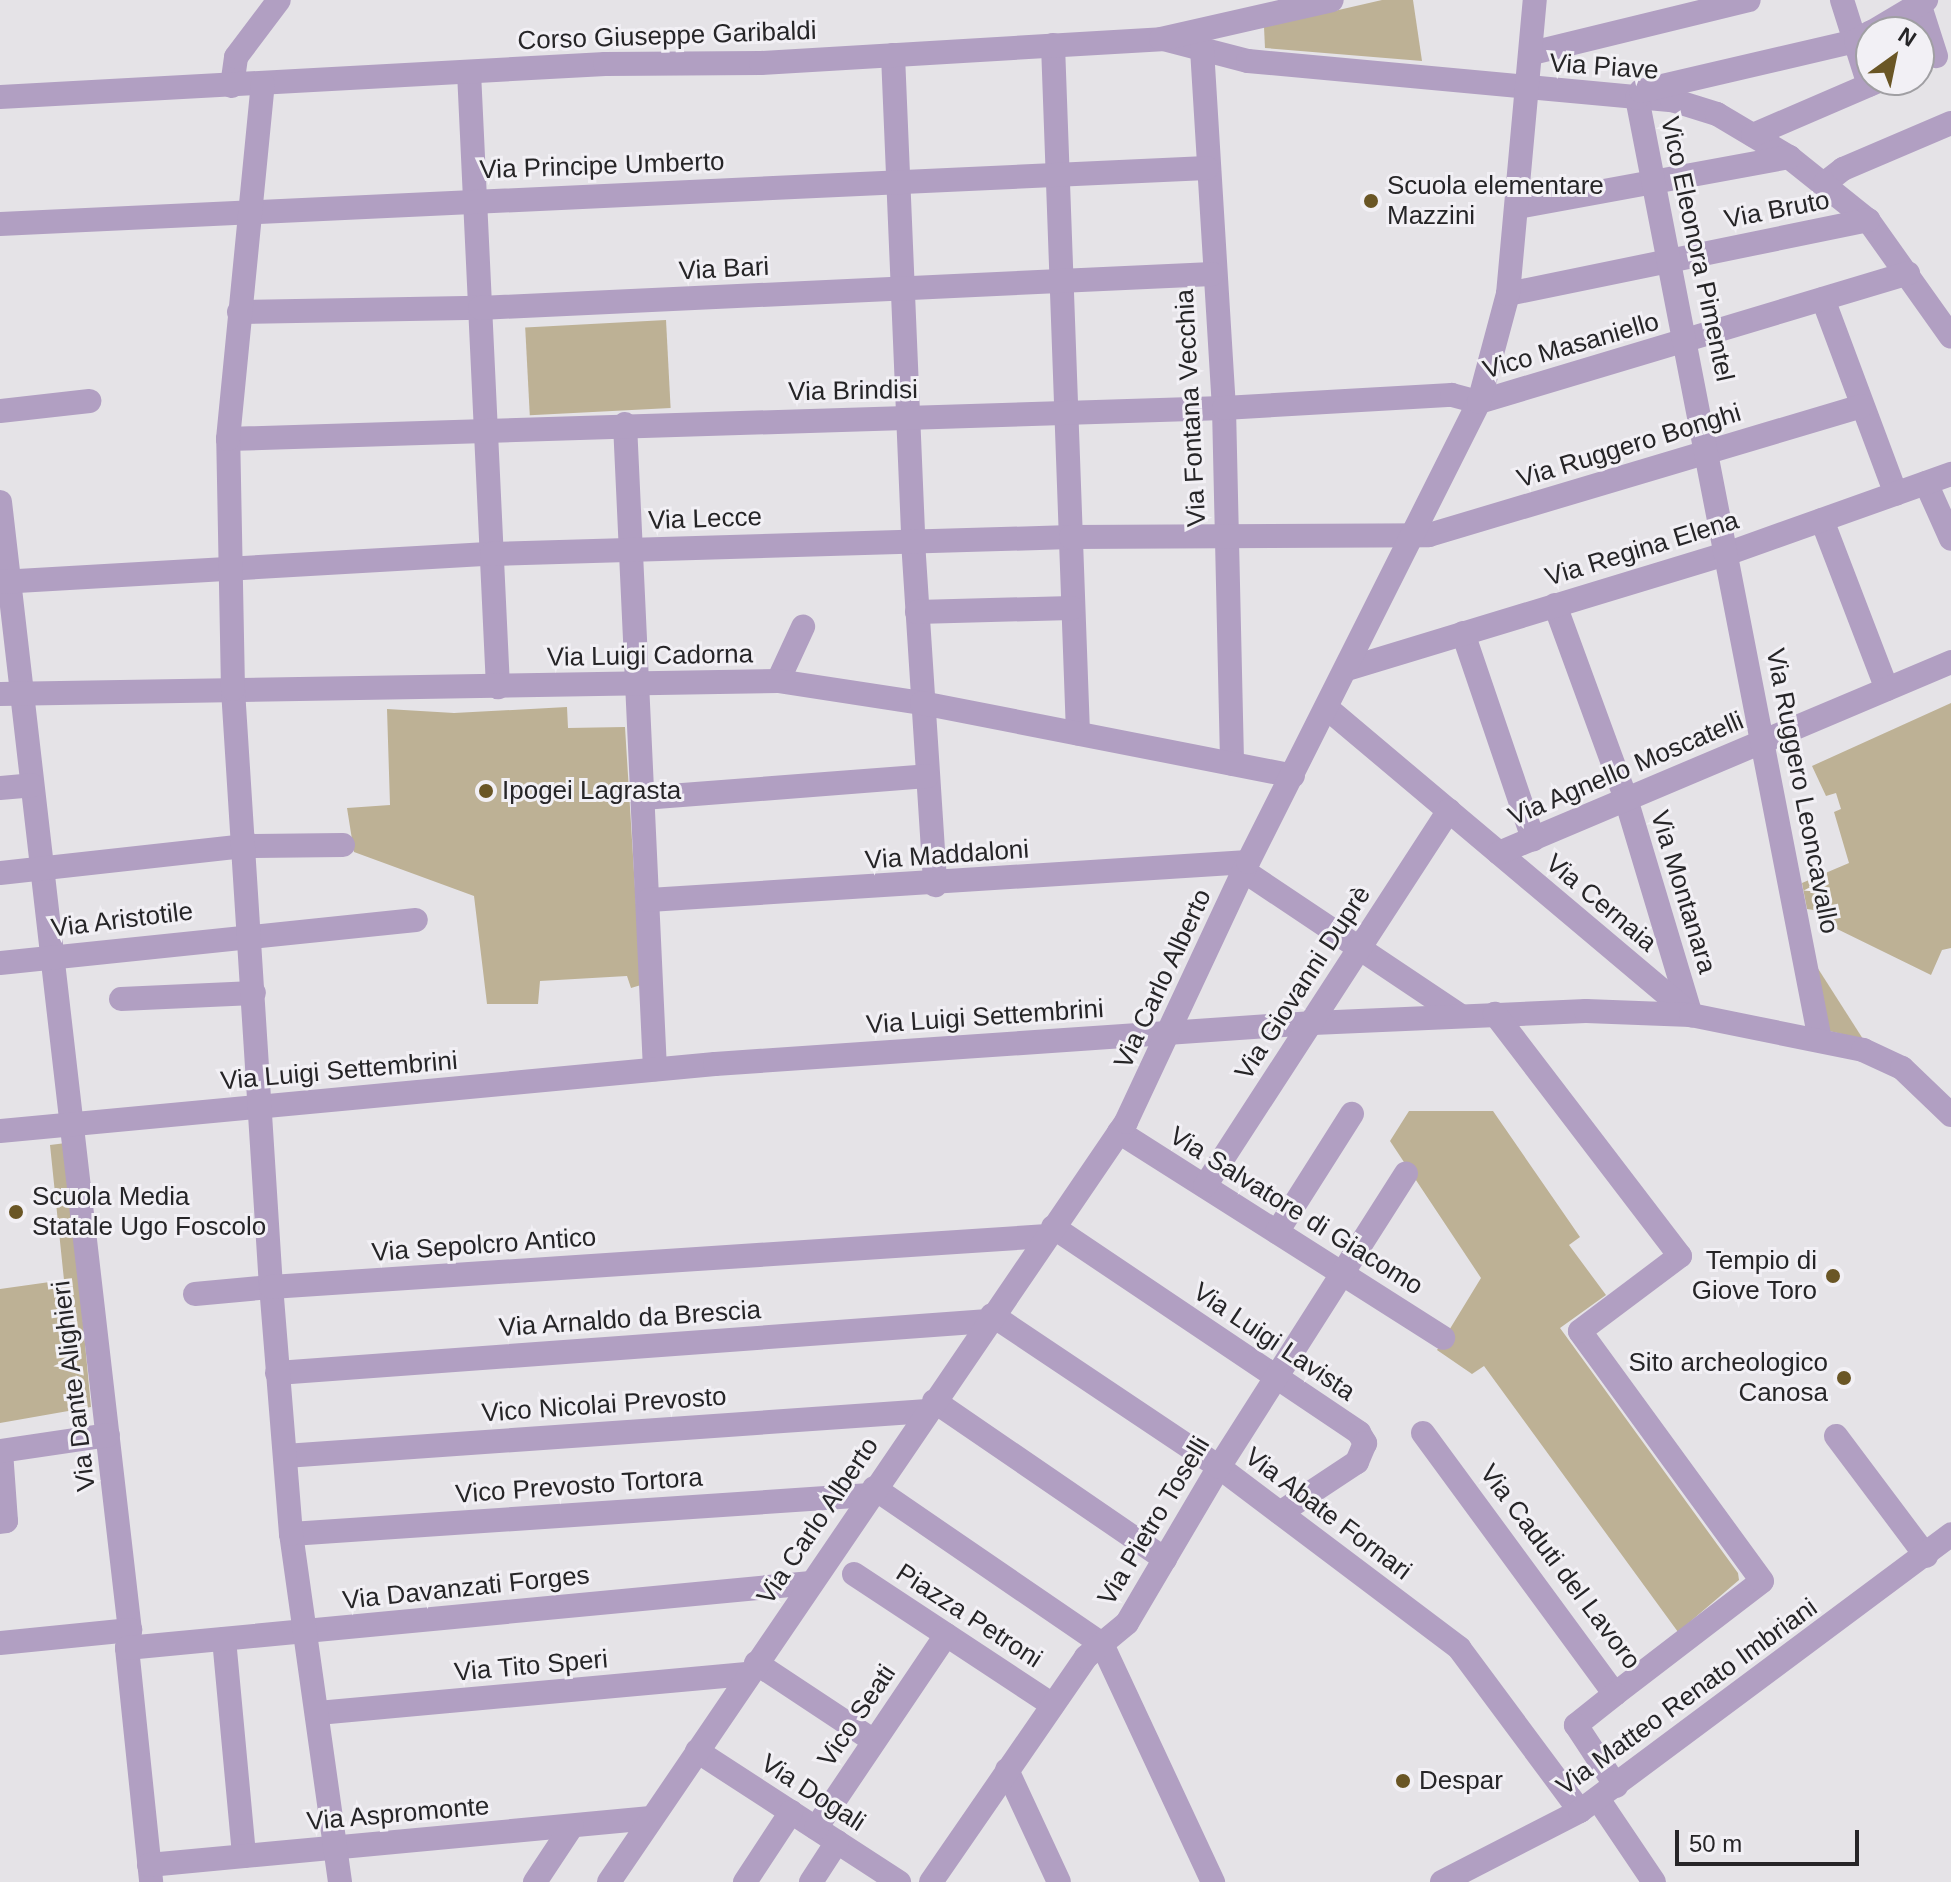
<!DOCTYPE html>
<meta charset="utf-8">
<style>
body{margin:0}
#map{position:relative;width:1951px;height:1882px;overflow:hidden;background:#e5e3e7;font-family:Helvetica,sans-serif}
div>[style]{position:absolute}
.green>*{inset:0;background:#bdb195;transform-origin:0 0}
.minor>*{height:24px;margin:-12px;padding:0 12px;transform-origin:12px;border-radius:12px;background:#b19fc2}
.dots>*{width:22px;height:22px;translate:-50% -50%;box-sizing:border-box;border:4px solid #f2f0f5;border-radius:50%}
span{translate:-50% -50%;white-space:nowrap;text-align:center;line-height:1.15;-webkit-text-stroke:6px #f2f0f5;paint-order:stroke}
.street-label{font-size:26px;color:#262527}
.poi-label{font-size:26px;color:#262527}
.left{translate:0 -50%;text-align:left}
.right{translate:-100% -50%;text-align:right}
.north{position:absolute;left:1855px;top:16px;width:80px;height:80px;box-sizing:border-box;background:#f2f0f5;border:2px solid #a09fa3;border-radius:50%;rotate:33deg;font-size:22px;font-weight:700;line-height:32px;text-align:center;color:#262527}
.north::after{content:'';display:block;margin:auto;width:28px;height:36px;background:#6a5625;clip-path:polygon(50% 0,100% 100%,50% 72%,0 100%)}
.scale{position:absolute;left:1675px;top:1830px;width:184px;height:36px;box-sizing:border-box;border:4px solid #262527;border-top:0;padding-left:10px;font-size:24px;line-height:28px;white-space:nowrap;color:#262527;-webkit-text-stroke:6px #f2f0f5;paint-order:stroke}
</style>
<div id="map">
<div class="green">
<div style="clip-path:polygon(1382px 0,1413px 0,1422px 61px,1265px 48px,1264px 27px)"></div>
<div style="left:666px;top:320px;width:88px;height:141px;rotate:87deg"></div>
<div style="clip-path:polygon(1951px 703px,1951px 948px,1942px 950px,1931px 975px,1831px 926px,1833px 913px,1807px 909px,1802px 883px,1849px 863px,1834px 812px,1841px 809px,1836px 793px,1826px 796px,1812px 766px)"></div>
<div style="clip-path:polygon(567px 707px,568px 728px,625px 727px,641px 985px,631px 988px,627px 976px,540px 981px,538px 1004px,487px 1004px,474px 896px,354px 852px,347px 808px,390px 805px,387px 709px,454px 713px)"></div>
<div style="clip-path:polygon(1817px 967px,1863px 1039px,1829px 1031px)"></div>
<div style="clip-path:polygon(1409px 1111px,1493px 1111px,1580px 1237px,1569px 1245px,1606px 1295px,1560px 1328px,1738px 1573px,1739px 1580px,1678px 1632px,1484px 1366px,1472px 1374px,1437px 1350px,1481px 1278px,1390px 1141px)"></div>
<div style="clip-path:polygon(66px 1143px,91px 1407px,0 1423px,0 1289px,64px 1280px,50px 1145px)"></div>
</div>
<div class="minor">
<div style="left:1842px;top:0;width:89px;rotate:72.4deg"></div>
<div style="left:1918px;top:0;width:59px;rotate:72.2deg"></div>
<div style="left:1872px;top:32px;width:63px;rotate:-30.7deg"></div>
<div style="left:1163px;top:39px;width:88px;rotate:14.5deg"></div>
<div style="left:1248px;top:61px;width:426px;rotate:5.3deg"></div>
<div style="left:1672px;top:100px;width:47px;rotate:17.3deg"></div>
<div style="left:1717px;top:114px;width:84px;rotate:30.8deg"></div>
<div style="left:1789px;top:157px;width:101px;rotate:38.6deg"></div>
<div style="left:1868px;top:220px;width:143px;rotate:54.6deg"></div>
<div style="left:1053px;top:45px;width:689px;rotate:87.92deg"></div>
<div style="left:1202px;top:49px;width:360px;rotate:86.5deg"></div>
<div style="left:1224px;top:408px;width:356px;rotate:88.7deg"></div>
<div style="left:1532px;top:53px;width:223px;rotate:-13.7deg"></div>
<div style="left:893px;top:55px;width:486px;rotate:87.6deg"></div>
<div style="left:913px;top:541px;width:345px;rotate:86.3deg"></div>
<div style="left:469px;top:72px;width:616px;rotate:87.3deg"></div>
<div style="left:232px;top:86px;width:29px;rotate:-82deg"></div>
<div style="left:236px;top:57px;width:71px;rotate:-53deg"></div>
<div style="left:0;top:97px;width:606px;rotate:-3.12deg"></div>
<div style="left:605px;top:64px;width:156px;rotate:-0.4deg"></div>
<div style="left:761px;top:63px;width:401px;rotate:-3.4deg"></div>
<div style="left:1161px;top:39px;width:175px;rotate:-12.8deg"></div>
<div style="left:1753px;top:135px;width:139px;rotate:-23.3deg"></div>
<div style="left:1825px;top:183px;width:23px;rotate:-38deg"></div>
<div style="left:1843px;top:169px;width:117px;rotate:-23.1deg"></div>
<div style="left:1517px;top:207px;width:277px;rotate:-10.4deg"></div>
<div style="left:0;top:224px;width:1208px;rotate:-2.66deg"></div>
<div style="left:1508px;top:294px;width:368px;rotate:-11.6deg"></div>
<div style="left:1823px;top:299px;width:208px;rotate:69.5deg"></div>
<div style="left:239px;top:312px;width:241px;rotate:-1deg"></div>
<div style="left:480px;top:308px;width:733px;rotate:-2.66deg"></div>
<div style="left:0;top:411px;width:90px;rotate:-6.4deg"></div>
<div style="left:625px;top:424px;width:646px;rotate:87.34deg"></div>
<div style="left:228px;top:439px;width:996px;rotate:-1.78deg"></div>
<div style="left:1224px;top:408px;width:228px;rotate:-3.3deg"></div>
<div style="left:1452px;top:395px;width:28px;rotate:15deg"></div>
<div style="left:1479px;top:402px;width:448px;rotate:-16.7deg"></div>
<div style="left:1926px;top:483px;width:61px;rotate:65.9deg"></div>
<div style="left:0;top:502px;width:1135px;rotate:83.43deg"></div>
<div style="left:130px;top:1630px;width:18px;rotate:99deg"></div>
<div style="left:127px;top:1648px;width:235px;rotate:84.1deg"></div>
<div style="left:1822px;top:520px;width:181px;rotate:69deg"></div>
<div style="left:0;top:582px;width:493px;rotate:-3.3deg"></div>
<div style="left:492px;top:554px;width:579px;rotate:-1.68deg"></div>
<div style="left:1071px;top:537px;width:358px;rotate:-0.3deg"></div>
<div style="left:1429px;top:535px;width:451px;rotate:-16.6deg"></div>
<div style="left:1555px;top:605px;width:207px;rotate:69.9deg"></div>
<div style="left:1626px;top:799px;width:226px;rotate:73.3deg"></div>
<div style="left:917px;top:612px;width:155px;rotate:-1.5deg"></div>
<div style="left:1463px;top:633px;width:218px;rotate:71.2deg"></div>
<div style="left:1347px;top:669px;width:399px;rotate:-16.9deg"></div>
<div style="left:1729px;top:553px;width:236px;rotate:-19.6deg"></div>
<div style="left:778px;top:681px;width:60px;rotate:-65.2deg"></div>
<div style="left:0;top:694px;width:778px;rotate:-0.96deg"></div>
<div style="left:778px;top:681px;width:146px;rotate:8.7deg"></div>
<div style="left:922px;top:703px;width:378px;rotate:11.1deg"></div>
<div style="left:1328px;top:709px;width:475px;rotate:40.1deg"></div>
<div style="left:0;top:788px;width:32px;rotate:-5deg"></div>
<div style="left:643px;top:798px;width:285px;rotate:-4.4deg"></div>
<div style="left:1499px;top:853px;width:491px;rotate:-22.9deg"></div>
<div style="left:1244px;top:871px;width:259px;rotate:33.8deg"></div>
<div style="left:0;top:873px;width:245px;rotate:-6.3deg"></div>
<div style="left:244px;top:846px;width:99px;rotate:-0.6deg"></div>
<div style="left:649px;top:900px;width:600px;rotate:-3.63deg"></div>
<div style="left:0;top:963px;width:418px;rotate:-5.9deg"></div>
<div style="left:121px;top:999px;width:133px;rotate:-2.6deg"></div>
<div style="left:1820px;top:1040px;width:960px;rotate:-100.99deg"></div>
<div style="left:1637px;top:98px;width:8px;rotate:-60deg"></div>
<div style="left:1641px;top:91px;width:221px;rotate:-13.1deg"></div>
<div style="left:1856px;top:41px;width:17px;rotate:-31deg"></div>
<div style="left:0;top:1131px;width:718px;rotate:-5.35deg"></div>
<div style="left:715px;top:1064px;width:599px;rotate:-3.92deg"></div>
<div style="left:1313px;top:1023px;width:273px;rotate:-2.5deg"></div>
<div style="left:1586px;top:1011px;width:105px;rotate:2.2deg"></div>
<div style="left:1691px;top:1015px;width:176px;rotate:11.5deg"></div>
<div style="left:1863px;top:1050px;width:43px;rotate:24.8deg"></div>
<div style="left:1902px;top:1068px;width:68px;rotate:43.8deg"></div>
<div style="left:1119px;top:1132px;width:384px;rotate:32.4deg"></div>
<div style="left:1205px;top:1186px;width:448px;rotate:-57deg"></div>
<div style="left:1053px;top:1227px;width:369px;rotate:33.9deg"></div>
<div style="left:1359px;top:1433px;width:12px;rotate:59deg"></div>
<div style="left:1365px;top:1443px;width:21px;rotate:113deg"></div>
<div style="left:1357px;top:1462px;width:92px;rotate:146.5deg"></div>
<div style="left:1277px;top:1232px;width:140px;rotate:-57.6deg"></div>
<div style="left:195px;top:1294px;width:76px;rotate:-5.3deg"></div>
<div style="left:271px;top:1287px;width:599px;rotate:-93.64deg"></div>
<div style="left:233px;top:689px;width:250px;rotate:-91.1deg"></div>
<div style="left:228px;top:439px;width:357px;rotate:-84.4deg"></div>
<div style="left:992px;top:1315px;width:273px;rotate:33.8deg"></div>
<div style="left:1219px;top:1467px;width:301px;rotate:37deg"></div>
<div style="left:1459px;top:1648px;width:203px;rotate:53.4deg"></div>
<div style="left:277px;top:1373px;width:713px;rotate:-4.18deg"></div>
<div style="left:934px;top:1401px;width:280px;rotate:34.4deg"></div>
<div style="left:1423px;top:1433px;width:324px;rotate:53.7deg"></div>
<div style="left:1615px;top:1694px;width:185px;rotate:-37.5deg"></div>
<div style="left:1762px;top:1581px;width:309px;rotate:-126.1deg"></div>
<div style="left:1580px;top:1331px;width:125px;rotate:-36.9deg"></div>
<div style="left:1680px;top:1256px;width:305px;rotate:-127.4deg"></div>
<div style="left:1836px;top:1436px;width:150px;rotate:53.1deg"></div>
<div style="left:285px;top:1456px;width:644px;rotate:-4.01deg"></div>
<div style="left:874px;top:1488px;width:276px;rotate:34.4deg"></div>
<div style="left:1102px;top:1644px;width:263px;rotate:65deg"></div>
<div style="left:0;top:1522px;width:6px;rotate:-9deg"></div>
<div style="left:6px;top:1521px;width:70px;rotate:-94.1deg"></div>
<div style="left:1px;top:1451px;width:108px;rotate:-8.5deg"></div>
<div style="left:291px;top:1534px;width:580px;rotate:-3.85deg"></div>
<div style="left:854px;top:1574px;width:238px;rotate:33.4deg"></div>
<div style="left:224px;top:1639px;width:218px;rotate:84.7deg"></div>
<div style="left:0;top:1643px;width:131px;rotate:-5.7deg"></div>
<div style="left:127px;top:1648px;width:687px;rotate:-5.43deg"></div>
<div style="left:756px;top:1663px;width:141px;rotate:33.5deg"></div>
<div style="left:1615px;top:1694px;width:50px;rotate:141.5deg"></div>
<div style="left:1576px;top:1725px;width:73px;rotate:56.7deg"></div>
<div style="left:318px;top:1713px;width:433px;rotate:-5.2deg"></div>
<div style="left:697px;top:1751px;width:241px;rotate:33deg"></div>
<div style="left:1007px;top:1770px;width:123px;rotate:65.1deg"></div>
<div style="left:1598px;top:1799px;width:100px;rotate:56deg"></div>
<div style="left:816px;top:1828px;width:233px;rotate:-56deg"></div>
<div style="left:149px;top:1865px;width:504px;rotate:-5.35deg"></div>
<div style="left:340px;top:1882px;width:351px;rotate:-98deg"></div>
<div style="left:291px;top:1534px;width:248px;rotate:-94.6deg"></div>
<div style="left:271px;top:1287px;width:778px;rotate:-3.76deg"></div>
<div style="left:535px;top:1882px;width:67px;rotate:-56.5deg"></div>
<div style="left:609px;top:1882px;width:919px;rotate:-55.77deg"></div>
<div style="left:1126px;top:1122px;width:287px;rotate:-64.9deg"></div>
<div style="left:1248px;top:862px;width:515px;rotate:-63.34deg"></div>
<div style="left:1479px;top:402px;width:112px;rotate:-75deg"></div>
<div style="left:1508px;top:294px;width:295px;rotate:-84.8deg"></div>
<div style="left:745px;top:1882px;width:84px;rotate:-56.7deg"></div>
<div style="left:811px;top:1882px;width:48px;rotate:-57deg"></div>
<div style="left:931px;top:1882px;width:273px;rotate:-55.4deg"></div>
<div style="left:1086px;top:1657px;width:53px;rotate:-39.7deg"></div>
<div style="left:1127px;top:1623px;width:181px;rotate:-59.5deg"></div>
<div style="left:1219px;top:1467px;width:348px;rotate:-57.5deg"></div>
<div style="left:1442px;top:1882px;width:155px;rotate:-27.2deg"></div>
<div style="left:1580px;top:1811px;width:463px;rotate:-36.7deg"></div>
</div>
<div class="dots">
<div style="left:1371px;top:201px;background:#6a5625"></div>
<div style="left:486px;top:791px;background:#6a5625"></div>
<div style="left:16px;top:1212px;background:#6a5625"></div>
<div style="left:1833px;top:1276px;background:#6a5625"></div>
<div style="left:1844px;top:1378px;background:#6a5625"></div>
<div style="left:1403px;top:1781px;background:#6a5625"></div>
</div>
<div class="street-label">
<span style="left:667px;top:36px;rotate:-2deg">Corso Giuseppe Garibaldi</span>
<span style="left:1604px;top:67px;rotate:4deg">Via Piave</span>
<span style="left:602px;top:166px;rotate:-2deg">Via Principe Umberto</span>
<span style="left:1777px;top:210px;rotate:-11deg">Via Bruto</span>
<span style="left:1697px;top:249px;rotate:78deg">Vico Eleonora Pimentel</span>
<span style="left:724px;top:269px;rotate:-3deg">Via Bari</span>
<span style="left:1571px;top:346px;rotate:-16deg">Vico Masaniello</span>
<span style="left:853px;top:391px;rotate:-1deg">Via Brindisi</span>
<span style="left:1191px;top:408px;rotate:-93deg">Via Fontana Vecchia</span>
<span style="left:1629px;top:446px;rotate:-17deg">Via Ruggero Bonghi</span>
<span style="left:705px;top:519px;rotate:-2deg">Via Lecce</span>
<span style="left:1642px;top:549px;rotate:-17deg">Via Regina Elena</span>
<span style="left:650px;top:656px;rotate:-1deg">Via Luigi Cadorna</span>
<span style="left:1626px;top:769px;rotate:-23deg">Via Agnello Moscatelli</span>
<span style="left:1802px;top:791px;rotate:79deg">Via Ruggero Leoncavallo</span>
<span style="left:947px;top:855px;rotate:-4deg">Via Maddaloni</span>
<span style="left:1683px;top:892px;rotate:73deg">Via Montanara</span>
<span style="left:1601px;top:903px;rotate:40deg">Via Cernaia</span>
<span style="left:122px;top:920px;rotate:-7deg">Via Aristotile</span>
<span style="left:1163px;top:979px;rotate:-65deg">Via Carlo Alberto</span>
<span style="left:1303px;top:983px;rotate:-57deg">Via Giovanni Duprè</span>
<span style="left:985px;top:1017px;rotate:-4deg">Via Luigi Settembrini</span>
<span style="left:339px;top:1071px;rotate:-5deg">Via Luigi Settembrini</span>
<span style="left:1296px;top:1211px;rotate:32deg">Via Salvatore di Giacomo</span>
<span style="left:484px;top:1245px;rotate:-4deg">Via Sepolcro Antico</span>
<span style="left:630px;top:1319px;rotate:-4deg">Via Arnaldo da Brescia</span>
<span style="left:1274px;top:1342px;rotate:34deg">Via Luigi Lavista</span>
<span style="left:74px;top:1386px;rotate:-97deg">Via Dante Alighieri</span>
<span style="left:604px;top:1405px;rotate:-4deg">Vico Nicolai Prevosto</span>
<span style="left:579px;top:1486px;rotate:-4deg">Vico Prevosto Tortora</span>
<span style="left:1328px;top:1514px;rotate:37deg">Via Abate Fornari</span>
<span style="left:818px;top:1521px;rotate:-56deg">Via Carlo Alberto</span>
<span style="left:1154px;top:1521px;rotate:-59deg">Via Pietro Toselli</span>
<span style="left:1560px;top:1567px;rotate:53deg">Via Caduti del Lavoro</span>
<span style="left:466px;top:1588px;rotate:-6deg">Via Davanzati Forges</span>
<span style="left:969px;top:1616px;rotate:33deg">Piazza Petroni</span>
<span style="left:531px;top:1666px;rotate:-5deg">Via Tito Speri</span>
<span style="left:1687px;top:1697px;rotate:-36deg">Via Matteo Renato Imbriani</span>
<span style="left:857px;top:1716px;rotate:-56deg">Vico Seati</span>
<span style="left:813px;top:1793px;rotate:33deg">Via Dogali</span>
<span style="left:398px;top:1814px;rotate:-5deg">Via Aspromonte</span>
</div>
<div class="poi-label">
<span class="left" style="left:1387px;top:201px">Scuola elementare<br>Mazzini</span>
<span class="left" style="left:502px;top:791px">Ipogei Lagrasta</span>
<span class="left" style="left:32px;top:1212px">Scuola Media<br>Statale Ugo Foscolo</span>
<span class="right" style="left:1817px;top:1276px">Tempio di<br>Giove Toro</span>
<span class="right" style="left:1828px;top:1378px">Sito archeologico<br>Canosa</span>
<span class="left" style="left:1419px;top:1781px">Despar</span>
</div>
<div class="north">N</div>
<div class="scale">50 m</div>
</div>
